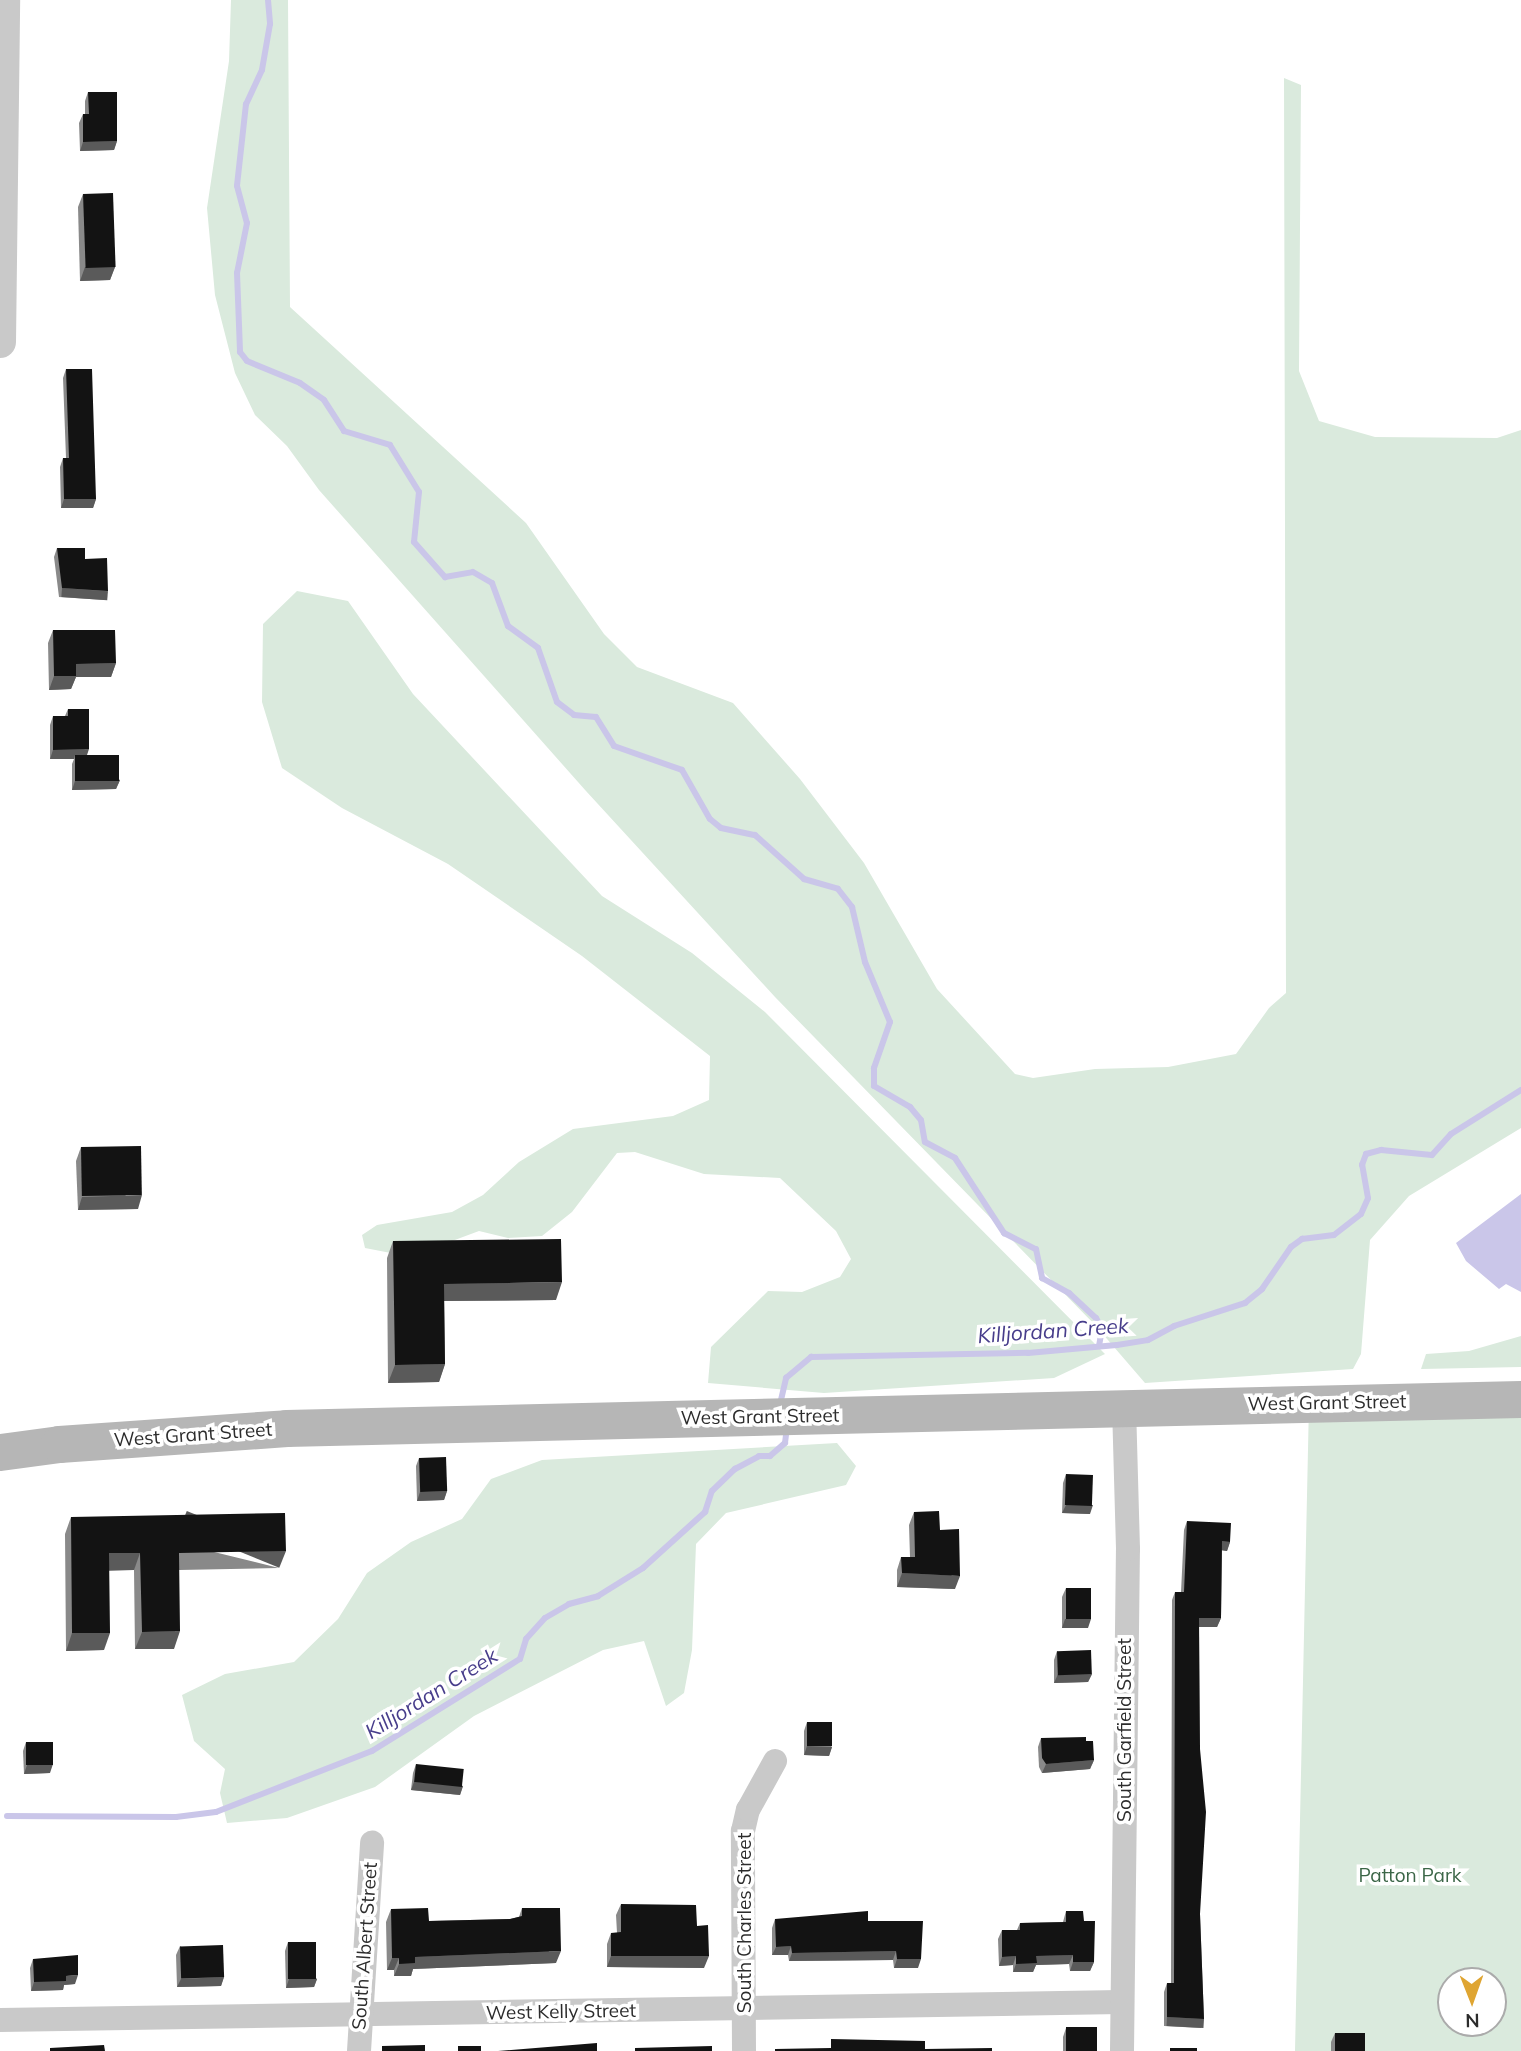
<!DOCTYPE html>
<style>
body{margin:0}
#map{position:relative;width:1521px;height:2051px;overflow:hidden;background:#fff;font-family:Mulish,sans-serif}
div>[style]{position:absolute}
.green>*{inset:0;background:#daeadd}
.water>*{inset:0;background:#cac6e9}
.stream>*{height:6px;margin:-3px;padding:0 3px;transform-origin:3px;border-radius:3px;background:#cac6e9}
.minor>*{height:24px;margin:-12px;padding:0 12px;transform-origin:12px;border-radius:12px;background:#c9c9c9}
.tertiary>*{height:32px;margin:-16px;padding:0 16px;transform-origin:16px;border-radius:16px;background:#c9c9c9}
.secondary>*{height:37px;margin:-18.5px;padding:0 18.5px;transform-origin:18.5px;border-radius:18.5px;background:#b6b6b6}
.wall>*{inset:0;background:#898989}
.shaded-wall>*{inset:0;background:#5a5a5a;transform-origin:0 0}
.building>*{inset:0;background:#131313;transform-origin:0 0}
span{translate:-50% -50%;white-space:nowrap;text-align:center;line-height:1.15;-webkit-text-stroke:7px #fff;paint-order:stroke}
.street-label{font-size:19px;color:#2c2c2c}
.park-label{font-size:19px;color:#3b6647}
.water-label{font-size:21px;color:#473d8b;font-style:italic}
.north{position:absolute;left:1437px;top:1967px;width:70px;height:70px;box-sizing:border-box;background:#fff;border:2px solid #ababab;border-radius:50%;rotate:179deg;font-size:19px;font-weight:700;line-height:28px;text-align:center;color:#2c2c2c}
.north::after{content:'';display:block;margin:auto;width:24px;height:32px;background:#dfa532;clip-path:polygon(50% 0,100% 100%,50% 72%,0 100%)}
</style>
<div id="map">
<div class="green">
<div style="clip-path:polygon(231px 0,288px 0,290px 307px,526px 523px,604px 634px,637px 667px,733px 703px,800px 779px,864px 863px,937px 989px,1015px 1074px,1033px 1078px,1095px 1069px,1168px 1067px,1236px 1054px,1269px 1008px,1286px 993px,1284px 78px,1301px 85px,1299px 371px,1319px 421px,1375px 437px,1497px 438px,1521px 430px,1521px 1128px,1409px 1196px,1370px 1240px,1361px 1354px,1353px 1369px,1145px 1383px,1095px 1325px,775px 997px,586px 791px,319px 490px,287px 446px,255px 415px,235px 373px,215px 295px,207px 208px,229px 61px)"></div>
<div style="clip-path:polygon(297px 591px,348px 601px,413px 694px,602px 896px,692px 953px,765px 1012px,1105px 1354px,1054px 1378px,824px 1393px,708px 1383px,711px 1347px,768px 1291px,802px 1292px,840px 1277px,851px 1259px,836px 1231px,780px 1178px,704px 1174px,635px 1152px,617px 1153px,572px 1212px,542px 1236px,508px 1238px,479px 1231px,436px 1247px,396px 1254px,365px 1248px,362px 1235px,377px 1225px,452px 1212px,483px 1195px,519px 1162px,573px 1129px,673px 1116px,709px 1100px,710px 1056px,582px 956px,448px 864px,342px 808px,282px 768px,262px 702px,263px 624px)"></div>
<div style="clip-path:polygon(1521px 1336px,1521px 1367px,1421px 1369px,1426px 1354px,1469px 1351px)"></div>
<div style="clip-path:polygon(evenodd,1521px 1399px,1521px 2051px,1295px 2051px,1309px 1403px,1521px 1399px,1451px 1981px,1493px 1981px,1493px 2023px,1451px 2023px,1451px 1981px)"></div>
<div style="clip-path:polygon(837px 1443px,856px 1466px,846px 1485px,726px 1513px,696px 1544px,692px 1650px,684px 1693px,666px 1706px,644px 1641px,603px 1650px,474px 1716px,375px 1787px,287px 1818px,227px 1823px,220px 1793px,225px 1769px,194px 1741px,182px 1695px,225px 1674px,294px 1662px,338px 1619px,367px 1573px,411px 1542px,462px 1519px,491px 1479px,542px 1460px)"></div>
</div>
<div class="water">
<div style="clip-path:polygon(1521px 1194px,1521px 1292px,1506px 1284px,1499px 1289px,1466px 1261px,1456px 1243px)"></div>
</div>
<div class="stream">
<div style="left:268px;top:0;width:24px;rotate:85deg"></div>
<div style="left:270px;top:24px;width:47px;rotate:99.9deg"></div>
<div style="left:262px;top:70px;width:38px;rotate:115deg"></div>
<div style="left:246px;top:104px;width:82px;rotate:96.3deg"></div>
<div style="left:237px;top:186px;width:38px;rotate:75deg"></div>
<div style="left:247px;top:223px;width:51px;rotate:101.3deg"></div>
<div style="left:237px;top:273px;width:79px;rotate:87.8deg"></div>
<div style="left:240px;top:352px;width:11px;rotate:52deg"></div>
<div style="left:247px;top:361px;width:57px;rotate:22.5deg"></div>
<div style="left:300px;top:383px;width:29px;rotate:35deg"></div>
<div style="left:324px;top:400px;width:37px;rotate:57deg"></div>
<div style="left:344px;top:431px;width:48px;rotate:16.9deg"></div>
<div style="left:390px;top:445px;width:55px;rotate:58.3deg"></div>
<div style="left:419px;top:492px;width:50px;rotate:95.7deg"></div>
<div style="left:414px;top:542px;width:47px;rotate:48.5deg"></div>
<div style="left:445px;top:577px;width:28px;rotate:-10deg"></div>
<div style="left:473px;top:572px;width:22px;rotate:30deg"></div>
<div style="left:492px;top:583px;width:46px;rotate:69.6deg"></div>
<div style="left:508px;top:626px;width:37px;rotate:36deg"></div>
<div style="left:538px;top:648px;width:57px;rotate:70.6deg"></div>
<div style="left:557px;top:702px;width:21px;rotate:37deg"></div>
<div style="left:574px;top:715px;width:22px;rotate:5deg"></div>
<div style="left:596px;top:717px;width:34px;rotate:58deg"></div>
<div style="left:614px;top:746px;width:72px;rotate:19.4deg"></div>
<div style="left:682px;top:770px;width:56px;rotate:60.3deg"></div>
<div style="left:710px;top:819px;width:14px;rotate:39deg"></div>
<div style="left:721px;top:828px;width:35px;rotate:12deg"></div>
<div style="left:755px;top:835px;width:66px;rotate:41.9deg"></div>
<div style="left:804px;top:879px;width:35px;rotate:16deg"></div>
<div style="left:838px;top:889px;width:23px;rotate:52deg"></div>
<div style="left:852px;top:907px;width:57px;rotate:76.7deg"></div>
<div style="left:865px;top:962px;width:65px;rotate:67.4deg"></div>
<div style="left:890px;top:1022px;width:49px;rotate:109.2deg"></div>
<div style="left:874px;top:1068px;width:18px;rotate:90deg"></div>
<div style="left:874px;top:1086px;width:42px;rotate:30.3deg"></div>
<div style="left:910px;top:1107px;width:17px;rotate:50deg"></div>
<div style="left:921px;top:1120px;width:22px;rotate:80deg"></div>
<div style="left:925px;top:1142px;width:34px;rotate:28deg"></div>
<div style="left:955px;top:1158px;width:90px;rotate:56.8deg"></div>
<div style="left:1004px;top:1233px;width:36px;rotate:27deg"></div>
<div style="left:1036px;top:1249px;width:30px;rotate:78deg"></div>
<div style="left:1042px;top:1278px;width:31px;rotate:29deg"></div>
<div style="left:1069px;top:1293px;width:37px;rotate:43deg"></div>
<div style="left:1096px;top:1318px;width:13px;rotate:61deg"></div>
<div style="left:1102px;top:1329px;width:17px;rotate:100deg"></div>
<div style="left:781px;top:1400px;width:23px;rotate:-77deg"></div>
<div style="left:786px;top:1378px;width:33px;rotate:-40deg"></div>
<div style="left:811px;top:1357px;width:217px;rotate:-1.1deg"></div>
<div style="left:1028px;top:1353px;width:89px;rotate:-5.1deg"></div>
<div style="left:1117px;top:1345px;width:31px;rotate:-9deg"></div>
<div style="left:1148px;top:1340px;width:30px;rotate:-28deg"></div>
<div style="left:1174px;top:1326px;width:75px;rotate:-17.9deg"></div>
<div style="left:1245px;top:1303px;width:22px;rotate:-39deg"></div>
<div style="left:1262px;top:1289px;width:51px;rotate:-55.4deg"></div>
<div style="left:1291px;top:1247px;width:14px;rotate:-36deg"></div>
<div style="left:1302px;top:1239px;width:32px;rotate:-7deg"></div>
<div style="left:1334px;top:1235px;width:34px;rotate:-38deg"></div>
<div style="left:1361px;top:1214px;width:17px;rotate:-66deg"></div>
<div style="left:1368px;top:1198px;width:34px;rotate:-100deg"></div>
<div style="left:1362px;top:1165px;width:12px;rotate:-70deg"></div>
<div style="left:1366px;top:1154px;width:16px;rotate:-15deg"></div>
<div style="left:1381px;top:1150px;width:51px;rotate:5.6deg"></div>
<div style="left:1432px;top:1155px;width:28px;rotate:-48deg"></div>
<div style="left:1451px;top:1134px;width:83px;rotate:-32.2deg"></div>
<div style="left:7px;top:1816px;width:169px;rotate:0.3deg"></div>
<div style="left:176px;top:1817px;width:40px;rotate:-7.1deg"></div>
<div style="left:216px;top:1812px;width:168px;rotate:-21.4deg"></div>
<div style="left:372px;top:1751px;width:174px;rotate:-31.9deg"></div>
<div style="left:520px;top:1659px;width:21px;rotate:-73deg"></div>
<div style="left:526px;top:1639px;width:28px;rotate:-48deg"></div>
<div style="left:545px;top:1618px;width:28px;rotate:-30deg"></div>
<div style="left:569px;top:1604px;width:30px;rotate:-15deg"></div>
<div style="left:598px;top:1596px;width:53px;rotate:-31.9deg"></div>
<div style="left:643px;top:1568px;width:84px;rotate:-42.1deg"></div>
<div style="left:705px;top:1512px;width:22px;rotate:-72deg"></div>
<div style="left:712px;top:1491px;width:32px;rotate:-44deg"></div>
<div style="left:735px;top:1469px;width:27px;rotate:-28deg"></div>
<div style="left:759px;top:1456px;width:11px"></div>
<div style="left:770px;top:1456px;width:20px;rotate:-41deg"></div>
<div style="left:785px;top:1443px;width:8px;rotate:-83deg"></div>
</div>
<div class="minor">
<div style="left:0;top:2020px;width:1121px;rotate:-0.92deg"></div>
<div style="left:359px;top:2051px;width:209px;rotate:-86.4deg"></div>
<div style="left:744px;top:2051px;width:220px;rotate:-90.3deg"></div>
<div style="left:743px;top:1831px;width:22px;rotate:-77deg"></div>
<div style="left:748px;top:1810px;width:56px;rotate:-61.1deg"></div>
<div style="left:1122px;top:2051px;width:502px;rotate:-89.32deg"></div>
<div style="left:1128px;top:1549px;width:140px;rotate:-91.6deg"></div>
</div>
<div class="tertiary">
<div style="left:0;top:342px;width:342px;rotate:-89.3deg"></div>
</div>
<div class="secondary">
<div style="left:0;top:1452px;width:60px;rotate:-7.7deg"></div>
<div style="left:59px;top:1444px;width:228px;rotate:-4deg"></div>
<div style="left:286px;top:1428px;width:1235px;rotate:-1.35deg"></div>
</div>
<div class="wall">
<div style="clip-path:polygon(88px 92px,117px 141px,114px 150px,80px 151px,79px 123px,83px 114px,85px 114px,85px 101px)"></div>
<div style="clip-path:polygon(83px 194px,115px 267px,110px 280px,80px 281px,78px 207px)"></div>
<div style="clip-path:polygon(66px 369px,96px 499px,93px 508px,61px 508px,60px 467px,63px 458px,66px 458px,63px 378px)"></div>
<div style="clip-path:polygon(57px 548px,85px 559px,108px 591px,105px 600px,59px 597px,54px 557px)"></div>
<div style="clip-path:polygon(53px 630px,116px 663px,111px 677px,76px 677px,71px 689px,49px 690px,48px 643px)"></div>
<div style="clip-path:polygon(68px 709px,87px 755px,120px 780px,116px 789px,72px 790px,72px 764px,74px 759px,50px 759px,50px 725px,53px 716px,65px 716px)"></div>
<div style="clip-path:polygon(81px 1147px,138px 1209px,78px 1210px,76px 1161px)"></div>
<div style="clip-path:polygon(393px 1241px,556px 1300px,444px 1301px,445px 1364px,439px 1382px,388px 1383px,387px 1258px)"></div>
<div style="clip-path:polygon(419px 1458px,447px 1491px,444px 1500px,417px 1501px,416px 1466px)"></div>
<div style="clip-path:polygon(1066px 1474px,1090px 1514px,1062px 1513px,1063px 1483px)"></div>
<div style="clip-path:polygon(914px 1512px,940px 1530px,955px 1589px,897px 1587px,897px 1570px,901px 1557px,910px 1557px,909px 1525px)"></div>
<div style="clip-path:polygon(71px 1517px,279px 1568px,179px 1570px,174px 1649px,135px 1649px,134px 1570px,109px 1570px,104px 1650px,66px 1651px,65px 1534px)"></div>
<div style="clip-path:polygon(1187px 1521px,1230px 1542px,1227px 1551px,1222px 1550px,1221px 1618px,1217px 1627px,1199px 1627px,1200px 1914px,1204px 2019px,1201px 2028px,1164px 2026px,1164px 1992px,1167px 1983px,1171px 1983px,1172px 1600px,1175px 1592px,1181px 1592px,1184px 1530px)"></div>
<div style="clip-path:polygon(1066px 1588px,1088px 1628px,1062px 1628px,1062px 1597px)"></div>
<div style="clip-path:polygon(1057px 1651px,1092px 1674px,1088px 1682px,1054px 1683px,1054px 1660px)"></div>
<div style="clip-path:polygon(807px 1722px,832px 1747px,829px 1756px,804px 1755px,804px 1731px)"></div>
<div style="clip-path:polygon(1041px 1738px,1086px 1741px,1094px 1760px,1090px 1769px,1042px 1773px,1039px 1767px,1038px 1747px)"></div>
<div style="clip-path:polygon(26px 1742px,50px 1773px,24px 1774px,23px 1751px)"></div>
<div style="clip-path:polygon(416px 1764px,463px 1786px,460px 1795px,411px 1790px,413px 1773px)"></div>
<div style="clip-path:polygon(621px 1904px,697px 1926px,704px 1968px,607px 1967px,607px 1944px,611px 1933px,617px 1933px,616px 1915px)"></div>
<div style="clip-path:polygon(522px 1908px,556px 1963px,413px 1969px,411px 1976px,394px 1976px,394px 1970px,387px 1970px,386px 1922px,391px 1909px,429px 1921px,510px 1919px,519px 1917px)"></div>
<div style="clip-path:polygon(1066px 1911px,1084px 1921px,1094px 1962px,1090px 1971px,1070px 1971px,1069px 1964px,1036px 1965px,1033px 1972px,1013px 1972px,1013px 1965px,999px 1966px,998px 1939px,1002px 1930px,1017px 1930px,1020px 1923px,1063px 1922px)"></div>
<div style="clip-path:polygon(775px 1919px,868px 1921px,918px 1968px,894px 1968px,893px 1960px,789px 1961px,788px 1955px,772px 1955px,772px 1928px)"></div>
<div style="clip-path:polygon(288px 1942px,317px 1979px,314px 1987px,286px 1988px,285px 1951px)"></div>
<div style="clip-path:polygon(180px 1946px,224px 1977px,221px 1986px,177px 1987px,176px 1955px)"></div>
<div style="clip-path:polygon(33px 1959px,75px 1984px,64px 1985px,63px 1990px,31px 1991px,30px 1968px)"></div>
<div style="clip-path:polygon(1066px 2028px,1097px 2051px,1063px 2051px,1063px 2037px)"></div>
<div style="clip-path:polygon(1335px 2033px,1365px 2051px,1331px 2051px,1331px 2042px)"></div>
</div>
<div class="shaded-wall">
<div style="clip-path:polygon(117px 141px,114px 150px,80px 151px,83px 142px)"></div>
<div style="clip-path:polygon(85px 267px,115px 267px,110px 280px,80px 281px)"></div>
<div style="clip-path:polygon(64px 499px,96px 499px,93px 508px,61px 508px)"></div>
<div style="left:62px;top:588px;width:46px;height:9px;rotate:4deg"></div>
<div style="clip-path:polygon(116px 663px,111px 677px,76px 677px,71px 689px,49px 690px,54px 676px,76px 664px)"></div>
<div style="clip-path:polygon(89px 749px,86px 758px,75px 755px,74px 759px,50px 759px,53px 750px)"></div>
<div style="clip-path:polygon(120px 780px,116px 789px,72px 790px,75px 781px)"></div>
<div style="clip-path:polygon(142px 1195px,138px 1209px,78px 1210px,82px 1197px)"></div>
<div style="clip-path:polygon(562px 1282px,556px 1300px,438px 1301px,444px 1284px)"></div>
<div style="clip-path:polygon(445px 1364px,439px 1382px,388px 1383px,395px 1365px)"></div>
<div style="clip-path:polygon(447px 1491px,444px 1500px,417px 1501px,420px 1492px)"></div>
<div style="clip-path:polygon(1066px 1505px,1093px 1505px,1090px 1514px,1062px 1513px)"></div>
<div style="clip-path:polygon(1222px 1541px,1230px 1542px,1227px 1551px,1219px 1550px)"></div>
<div style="left:286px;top:1551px;width:18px;height:107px;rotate:112deg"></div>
<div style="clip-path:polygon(109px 1553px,140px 1553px,134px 1570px,102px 1571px)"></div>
<div style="clip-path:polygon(902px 1573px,960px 1576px,955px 1589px,897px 1587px)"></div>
<div style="clip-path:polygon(1199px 1618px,1221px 1618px,1217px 1627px,1196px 1627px)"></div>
<div style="clip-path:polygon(1065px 1619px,1091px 1619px,1088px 1628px,1062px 1628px)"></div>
<div style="clip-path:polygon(180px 1631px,174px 1649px,135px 1649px,142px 1632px)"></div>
<div style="clip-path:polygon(72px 1633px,110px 1633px,104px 1650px,66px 1651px)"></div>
<div style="clip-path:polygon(1058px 1674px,1092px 1674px,1088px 1682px,1054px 1683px)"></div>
<div style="clip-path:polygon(807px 1746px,832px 1747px,829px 1756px,804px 1755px)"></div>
<div style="clip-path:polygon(1094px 1760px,1090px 1769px,1042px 1773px,1046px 1764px)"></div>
<div style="clip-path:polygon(53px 1764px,50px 1773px,24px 1774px,27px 1765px)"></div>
<div style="clip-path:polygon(414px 1782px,463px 1786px,460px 1795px,411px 1790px)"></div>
<div style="clip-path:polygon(791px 1946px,788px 1955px,772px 1955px,776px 1947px)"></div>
<div style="clip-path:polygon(561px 1951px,556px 1963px,413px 1969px,411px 1976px,394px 1976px,399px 1964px,415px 1957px)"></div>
<div style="clip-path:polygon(896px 1951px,893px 1960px,789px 1961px,792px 1953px)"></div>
<div style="clip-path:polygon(1073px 1955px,1069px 1964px,1036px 1965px,1033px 1972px,1013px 1972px,1016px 1964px,1036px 1956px)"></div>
<div style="clip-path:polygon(611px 1956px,709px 1956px,704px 1968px,607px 1967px)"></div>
<div style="clip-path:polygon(1016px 1956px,1013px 1965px,999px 1966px,1002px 1957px)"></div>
<div style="clip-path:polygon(392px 1958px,399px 1958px,394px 1970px,387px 1970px)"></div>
<div style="clip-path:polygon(897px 1959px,921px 1959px,918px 1968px,894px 1968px)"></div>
<div style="clip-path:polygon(1073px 1962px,1094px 1962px,1090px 1971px,1070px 1971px)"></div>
<div style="clip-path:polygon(78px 1975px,75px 1984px,64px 1985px,63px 1990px,31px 1991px,34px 1982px,66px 1976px)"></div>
<div style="clip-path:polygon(224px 1977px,221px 1986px,177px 1987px,181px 1979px)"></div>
<div style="clip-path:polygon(289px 1979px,317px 1979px,314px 1987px,286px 1988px)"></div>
<div style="left:1167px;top:2017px;width:37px;height:9px;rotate:3deg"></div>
</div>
<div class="building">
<div style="clip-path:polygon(88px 92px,117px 92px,117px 141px,83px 142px,83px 114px,89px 114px)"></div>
<div style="left:113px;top:193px;width:74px;height:30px;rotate:88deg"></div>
<div style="clip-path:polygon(66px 369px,92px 369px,96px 499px,64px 499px,63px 458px,69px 458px)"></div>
<div style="clip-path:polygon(57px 548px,85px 548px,85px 559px,107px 558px,108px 591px,62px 588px)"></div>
<div style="clip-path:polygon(53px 630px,115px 630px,116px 663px,76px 664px,76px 676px,54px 676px)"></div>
<div style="clip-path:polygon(68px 709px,89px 709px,89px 749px,53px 750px,53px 716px,68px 716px)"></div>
<div style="left:75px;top:755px;width:44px;height:26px"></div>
<div style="left:141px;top:1146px;width:49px;height:60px;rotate:89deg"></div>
<div style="clip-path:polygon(561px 1239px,562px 1282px,444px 1284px,445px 1364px,395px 1365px,393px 1241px)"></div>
<div style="left:446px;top:1457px;width:34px;height:27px;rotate:88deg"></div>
<div style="left:1066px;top:1474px;width:27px;height:31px;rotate:2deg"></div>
<div style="clip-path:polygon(939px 1511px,940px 1530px,959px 1529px,960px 1576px,902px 1573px,901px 1557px,915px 1557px,914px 1512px)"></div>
<div style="clip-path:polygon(285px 1513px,286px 1551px,179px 1553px,180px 1631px,142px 1632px,140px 1553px,109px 1553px,110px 1633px,72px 1633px,71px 1517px)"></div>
<div style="clip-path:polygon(1187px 1521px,1231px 1523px,1230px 1542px,1222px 1541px,1221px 1618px,1199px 1618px,1200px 1749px,1206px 1812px,1200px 1914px,1204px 2019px,1167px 2017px,1167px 1983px,1174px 1983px,1175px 1592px,1184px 1592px)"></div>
<div style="left:1066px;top:1588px;width:25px;height:31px"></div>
<div style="left:1091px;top:1650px;width:24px;height:34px;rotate:88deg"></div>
<div style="left:807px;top:1722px;width:25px;height:24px"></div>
<div style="clip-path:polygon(1086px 1737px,1086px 1741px,1093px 1741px,1094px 1760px,1046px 1764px,1042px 1758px,1041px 1738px)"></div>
<div style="left:26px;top:1742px;width:27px;height:23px"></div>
<div style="left:416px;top:1764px;width:48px;height:18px;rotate:6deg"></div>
<div style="clip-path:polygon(621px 1904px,696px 1905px,697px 1926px,708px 1925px,709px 1956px,611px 1956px,611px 1933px,621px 1932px)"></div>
<div style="clip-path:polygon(428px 1908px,429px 1921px,510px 1919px,522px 1916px,522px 1908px,560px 1908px,561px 1951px,415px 1957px,415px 1963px,399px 1964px,399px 1958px,392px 1958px,391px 1909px)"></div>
<div style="clip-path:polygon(868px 1911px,868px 1921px,923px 1921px,921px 1959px,897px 1959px,896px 1951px,792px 1953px,791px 1946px,776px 1947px,775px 1919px)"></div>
<div style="clip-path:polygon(1066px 1911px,1083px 1911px,1084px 1921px,1095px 1921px,1094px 1962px,1073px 1962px,1073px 1955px,1036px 1956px,1037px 1963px,1016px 1964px,1016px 1956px,1002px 1957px,1002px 1930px,1020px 1930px,1020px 1923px,1066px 1922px)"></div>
<div style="left:288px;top:1942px;width:28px;height:37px"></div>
<div style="left:223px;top:1945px;width:32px;height:43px;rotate:88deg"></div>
<div style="clip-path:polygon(78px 1955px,78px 1975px,66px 1976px,66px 1981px,34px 1982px,33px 1959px)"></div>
<div style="left:1097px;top:2027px;width:24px;height:31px;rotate:90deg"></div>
<div style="left:1335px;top:2033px;width:30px;height:18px"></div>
<div style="clip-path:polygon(831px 2039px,925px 2041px,925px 2049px,992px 2048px,992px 2051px,775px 2051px,775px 2049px,831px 2048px)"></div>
<div style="clip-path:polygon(597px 2043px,597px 2051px,498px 2051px)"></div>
<div style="clip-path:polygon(104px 2045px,105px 2051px,50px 2051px,50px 2048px)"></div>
<div style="clip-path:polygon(425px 2045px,425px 2051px,382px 2051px,382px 2046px)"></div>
<div style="left:458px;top:2046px;width:23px;height:5px"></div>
<div style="clip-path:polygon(712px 2046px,712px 2051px,635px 2051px,635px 2048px)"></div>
<div style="left:1170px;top:2048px;width:27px;height:3px"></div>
</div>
<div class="street-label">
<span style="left:1327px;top:1403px;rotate:-1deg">West Grant Street</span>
<span style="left:760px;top:1417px;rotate:-1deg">West Grant Street</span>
<span style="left:193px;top:1435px;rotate:-4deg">West Grant Street</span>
<span style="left:1125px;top:1730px;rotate:-90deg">South Garfield Street</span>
<span style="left:745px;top:1923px;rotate:-90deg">South Charles Street</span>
<span style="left:365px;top:1946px;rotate:-86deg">South Albert Street</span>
<span style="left:561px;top:2012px;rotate:-1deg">West Kelly Street</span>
</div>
<div class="park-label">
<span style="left:1410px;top:1876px">Patton Park</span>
</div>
<div class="water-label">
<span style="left:1053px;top:1330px;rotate:-4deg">Killjordan Creek</span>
<span style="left:431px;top:1693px;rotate:-32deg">Killjordan Creek</span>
</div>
<div class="north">N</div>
</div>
